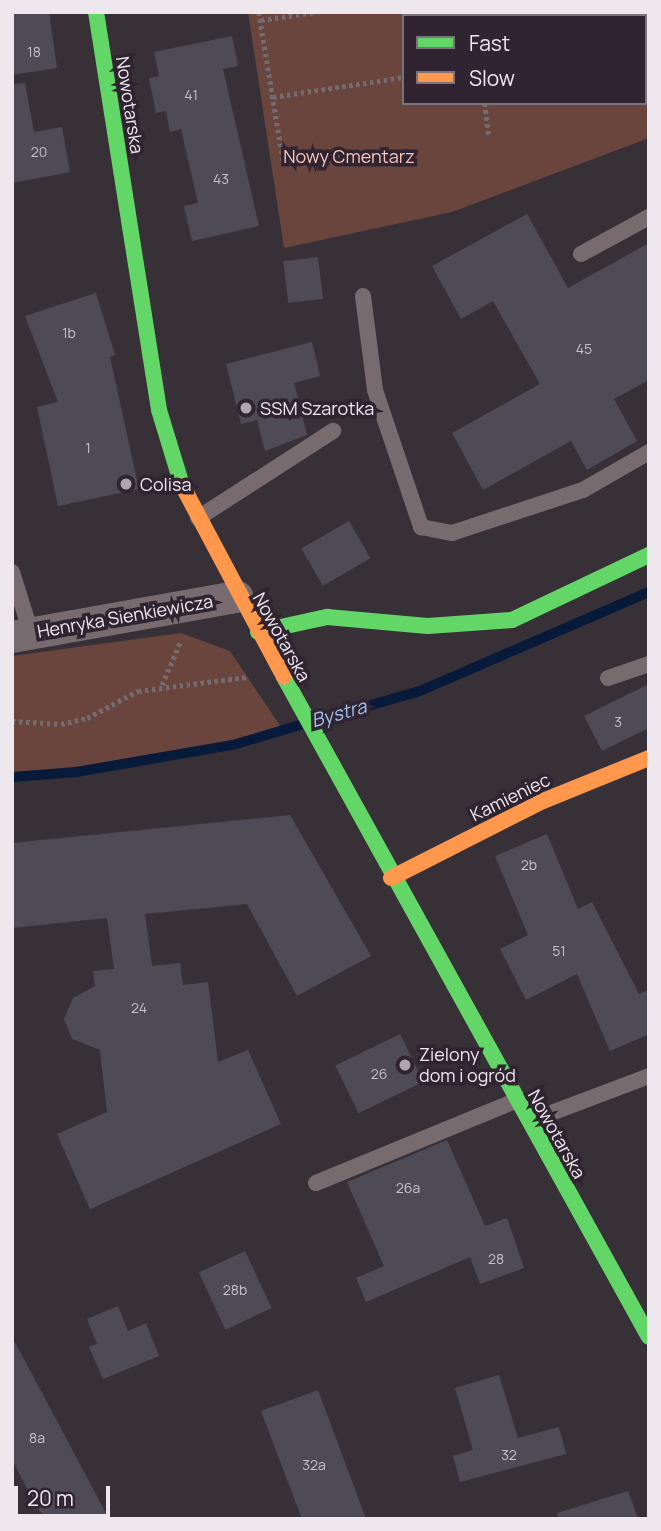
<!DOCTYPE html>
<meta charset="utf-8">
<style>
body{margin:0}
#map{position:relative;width:661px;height:1531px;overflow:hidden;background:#373137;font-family:Manrope,sans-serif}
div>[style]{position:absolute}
.green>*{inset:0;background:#69453e}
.stream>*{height:10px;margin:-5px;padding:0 5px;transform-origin:5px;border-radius:5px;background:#081a39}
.building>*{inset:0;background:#4f4b56;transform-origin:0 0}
.path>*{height:4.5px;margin-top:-2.25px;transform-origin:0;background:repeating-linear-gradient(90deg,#756c71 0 3.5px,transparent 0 7px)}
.lane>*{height:16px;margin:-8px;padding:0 8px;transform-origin:8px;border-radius:8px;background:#786b70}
.street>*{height:32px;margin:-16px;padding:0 16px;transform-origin:16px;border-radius:16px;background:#786b70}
.fast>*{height:16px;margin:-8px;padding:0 8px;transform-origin:8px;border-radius:8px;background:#63d668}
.slow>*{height:16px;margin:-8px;padding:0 8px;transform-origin:8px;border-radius:8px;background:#ff974d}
.dots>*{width:19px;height:19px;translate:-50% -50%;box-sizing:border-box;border:4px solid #2f2430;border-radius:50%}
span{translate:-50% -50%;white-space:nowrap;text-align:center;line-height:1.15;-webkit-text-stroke:7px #2f2430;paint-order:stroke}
.number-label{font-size:14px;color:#c6c0c8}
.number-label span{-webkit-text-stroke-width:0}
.street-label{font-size:18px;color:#eee7ee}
.park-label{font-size:18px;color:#f7c5ba}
.poi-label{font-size:18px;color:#eee7ee}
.left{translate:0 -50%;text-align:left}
.water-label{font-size:19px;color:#a0c2f3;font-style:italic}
.frame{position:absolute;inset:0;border:14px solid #eee7ee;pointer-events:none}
.legend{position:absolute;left:402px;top:14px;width:245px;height:91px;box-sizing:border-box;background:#2f2430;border:2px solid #7b727c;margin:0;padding:9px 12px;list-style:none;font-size:21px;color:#eee7ee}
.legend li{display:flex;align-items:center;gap:14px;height:35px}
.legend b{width:35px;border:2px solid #7b727c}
.scale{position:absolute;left:14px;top:1486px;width:96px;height:32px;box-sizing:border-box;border:4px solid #eee7ee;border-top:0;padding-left:9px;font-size:21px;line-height:24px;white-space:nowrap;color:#eee7ee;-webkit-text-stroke:5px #2f2430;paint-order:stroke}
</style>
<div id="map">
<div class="green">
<div style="clip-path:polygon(evenodd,248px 12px,649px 12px,649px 138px,452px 212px,284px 248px,248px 12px,404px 16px,645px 16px,645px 103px,404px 103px,404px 16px)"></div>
<div style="clip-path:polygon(181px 633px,230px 651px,283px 730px,233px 745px,76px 772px,12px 777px,12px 656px)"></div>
</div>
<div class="stream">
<div style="left:315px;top:721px;width:109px;rotate:-15.9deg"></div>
<div style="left:420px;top:691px;width:249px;rotate:-23.4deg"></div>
<div style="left:12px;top:777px;width:64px;rotate:-4.5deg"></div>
<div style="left:76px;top:772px;width:159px;rotate:-9.8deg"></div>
<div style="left:233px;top:745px;width:70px;rotate:-16.6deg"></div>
</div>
<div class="building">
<div style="clip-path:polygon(12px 12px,49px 12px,57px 68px,12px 75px)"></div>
<div style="clip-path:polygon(232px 36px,238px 66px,223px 69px,259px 226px,192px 241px,184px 206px,198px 203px,181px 129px,170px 132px,166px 111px,156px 113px,149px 78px,159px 76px,154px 52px)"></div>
<div style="clip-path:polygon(25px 83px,34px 132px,62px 127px,70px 172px,12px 183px,12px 84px)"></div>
<div style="clip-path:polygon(527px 214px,568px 288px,649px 243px,649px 380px,614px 399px,637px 441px,587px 470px,571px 441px,483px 490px,452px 433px,540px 384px,493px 301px,461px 319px,432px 266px)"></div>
<div style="left:318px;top:257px;width:42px;height:35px;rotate:83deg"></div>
<div style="clip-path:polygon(96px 293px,115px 355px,110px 357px,139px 489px,58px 506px,37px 407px,58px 402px,25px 316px)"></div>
<div style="clip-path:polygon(312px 342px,320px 376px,294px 383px,307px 435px,265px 451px,257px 420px,241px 424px,226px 364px)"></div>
<div style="left:349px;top:521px;width:43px;height:55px;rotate:60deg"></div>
<div style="clip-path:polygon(649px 684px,649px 728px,602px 751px,584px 716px)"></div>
<div style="clip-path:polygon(290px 815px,371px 956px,297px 996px,247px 904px,145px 914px,152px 966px,180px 963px,183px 985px,208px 982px,218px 1062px,248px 1050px,281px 1124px,90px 1209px,57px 1134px,107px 1112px,100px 1050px,72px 1039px,64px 1019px,73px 998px,95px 986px,93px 971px,114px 969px,107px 918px,12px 928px,12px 843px)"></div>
<div style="clip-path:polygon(547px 834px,578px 909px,592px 902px,639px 994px,649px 990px,649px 1034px,610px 1051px,577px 974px,526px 1000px,500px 949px,528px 935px,495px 856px)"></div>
<div style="left:400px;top:1034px;width:53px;height:72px;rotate:64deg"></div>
<div style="clip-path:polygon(447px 1140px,485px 1226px,507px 1218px,524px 1268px,480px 1284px,470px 1257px,366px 1302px,356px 1278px,384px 1266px,347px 1182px)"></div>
<div style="left:245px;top:1251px;width:63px;height:51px;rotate:65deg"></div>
<div style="clip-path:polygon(118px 1306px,128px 1331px,146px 1323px,159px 1356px,103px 1379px,89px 1347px,97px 1344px,87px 1319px)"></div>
<div style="clip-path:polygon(12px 1337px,41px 1391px,109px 1519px,47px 1519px,38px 1509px,12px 1460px)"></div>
<div style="clip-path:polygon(499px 1375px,518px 1438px,559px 1427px,566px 1454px,460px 1482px,453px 1456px,473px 1450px,455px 1388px)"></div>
<div style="clip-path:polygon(318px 1390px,366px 1519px,302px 1519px,261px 1411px)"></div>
<div style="clip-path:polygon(628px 1491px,638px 1519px,558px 1519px,557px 1513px)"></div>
</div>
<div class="path">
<div style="left:259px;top:12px;width:151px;rotate:80.8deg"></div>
<div style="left:471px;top:12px;width:4px;rotate:76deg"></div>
<div style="left:261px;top:20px;width:55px;rotate:-8.4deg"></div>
<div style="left:645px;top:42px;width:4px;rotate:-14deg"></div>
<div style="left:273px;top:97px;width:133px;rotate:-8.7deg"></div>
<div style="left:485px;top:103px;width:33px;rotate:83deg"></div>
<div style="left:162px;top:685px;width:49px;rotate:-67.1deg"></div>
<div style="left:12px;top:721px;width:49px;rotate:3.5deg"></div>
<div style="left:61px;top:724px;width:27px;rotate:-13deg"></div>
<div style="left:87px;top:718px;width:58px;rotate:-27.9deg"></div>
<div style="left:138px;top:691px;width:109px;rotate:-7.4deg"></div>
</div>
<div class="lane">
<div style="left:581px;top:254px;width:77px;rotate:-28.6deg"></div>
<div style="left:363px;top:296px;width:95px;rotate:82.7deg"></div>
<div style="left:375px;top:390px;width:145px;rotate:71.4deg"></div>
<div style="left:421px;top:527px;width:32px;rotate:11deg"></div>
<div style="left:452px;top:533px;width:138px;rotate:-18.2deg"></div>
<div style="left:583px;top:490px;width:76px;rotate:-29.9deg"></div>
<div style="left:198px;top:518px;width:161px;rotate:-32.8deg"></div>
<div style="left:12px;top:572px;width:64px;rotate:72.7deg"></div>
<div style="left:608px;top:678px;width:43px;rotate:-18.9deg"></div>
<div style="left:530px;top:1121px;width:127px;rotate:-20.7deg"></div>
<div style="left:316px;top:1183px;width:217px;rotate:-22.4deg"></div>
</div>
<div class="street">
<div style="left:12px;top:637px;width:229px;rotate:-10.1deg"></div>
</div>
<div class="fast">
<div style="left:96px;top:12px;width:403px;rotate:81deg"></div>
<div style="left:159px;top:410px;width:78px;rotate:73deg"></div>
<div style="left:258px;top:632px;width:71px;rotate:-12.3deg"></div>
<div style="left:327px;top:617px;width:101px;rotate:5.1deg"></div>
<div style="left:428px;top:626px;width:84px;rotate:-4.1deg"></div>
<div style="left:512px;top:620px;width:152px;rotate:-25.4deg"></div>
<div style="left:284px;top:677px;width:754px;rotate:61.06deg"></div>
</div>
<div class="slow">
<div style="left:182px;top:485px;width:217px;rotate:62deg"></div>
<div style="left:391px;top:878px;width:170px;rotate:-26.9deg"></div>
<div style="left:543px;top:801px;width:114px;rotate:-22.1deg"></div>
</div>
<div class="dots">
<div style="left:246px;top:408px;background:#aea7ae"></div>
<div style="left:126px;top:484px;background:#aea7ae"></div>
<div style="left:405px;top:1065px;background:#aea7ae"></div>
</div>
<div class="number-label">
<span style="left:34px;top:52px">18</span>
<span style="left:191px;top:95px">41</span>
<span style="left:39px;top:152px">20</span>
<span style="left:221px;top:179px">43</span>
<span style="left:69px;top:333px">1b</span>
<span style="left:584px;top:349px">45</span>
<span style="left:88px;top:448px">1</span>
<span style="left:618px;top:722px">3</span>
<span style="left:529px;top:865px">2b</span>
<span style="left:559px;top:951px">51</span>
<span style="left:139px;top:1008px">24</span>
<span style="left:379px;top:1074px">26</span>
<span style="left:408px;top:1188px">26a</span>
<span style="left:496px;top:1259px">28</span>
<span style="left:235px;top:1290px">28b</span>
<span style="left:37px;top:1438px">8a</span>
<span style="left:509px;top:1455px">32</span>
<span style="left:314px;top:1465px">32a</span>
</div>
<div class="street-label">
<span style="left:130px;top:105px;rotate:81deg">Nowotarska</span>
<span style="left:125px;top:616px;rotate:-10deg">Henryka Sienkiewicza</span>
<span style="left:282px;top:637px;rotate:61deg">Nowotarska</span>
<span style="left:510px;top:797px;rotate:-26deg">Kamieniec</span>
<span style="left:557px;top:1134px;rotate:61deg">Nowotarska</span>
</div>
<div class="park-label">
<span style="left:349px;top:156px">Nowy Cmentarz</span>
</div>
<div class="poi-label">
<span class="left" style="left:260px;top:408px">SSM Szarotka</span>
<span class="left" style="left:140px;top:484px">Colisa</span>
<span class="left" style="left:419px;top:1065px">Zielony<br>dom i ogród</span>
</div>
<div class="water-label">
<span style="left:339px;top:714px;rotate:-16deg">Bystra</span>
</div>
<div class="frame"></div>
<ul class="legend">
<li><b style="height:9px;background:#63d668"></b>Fast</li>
<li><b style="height:9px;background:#ff974d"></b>Slow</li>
</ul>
<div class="scale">20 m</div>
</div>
